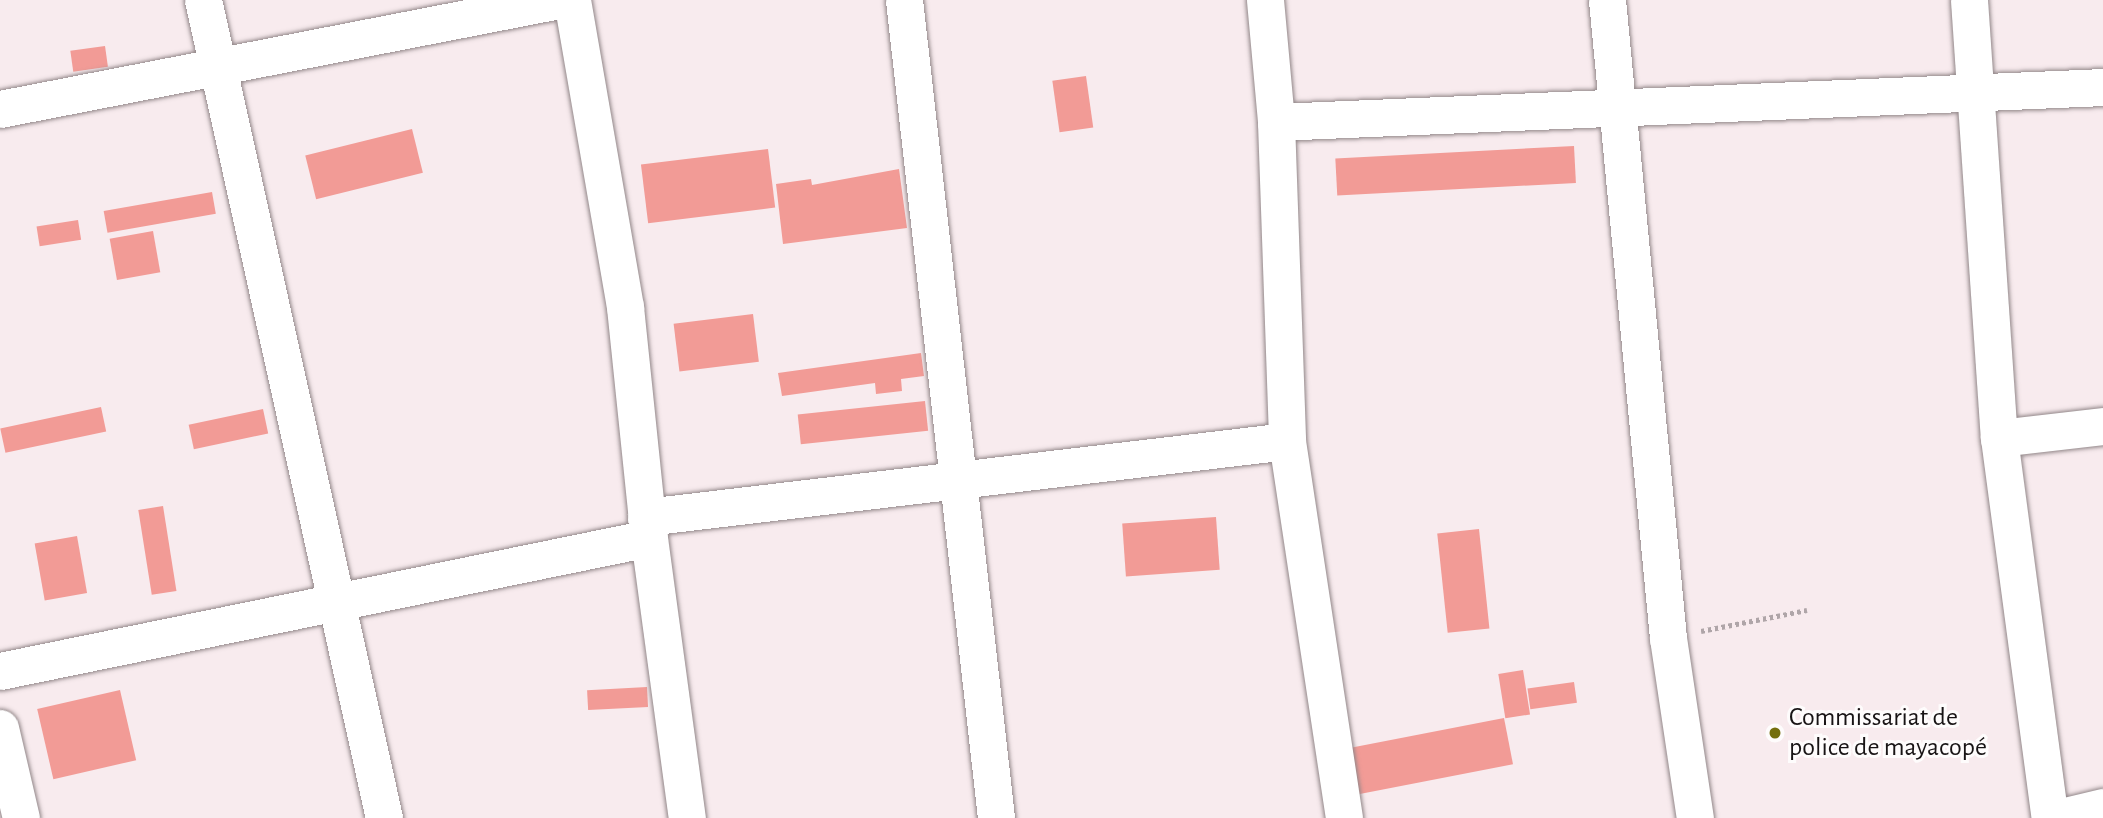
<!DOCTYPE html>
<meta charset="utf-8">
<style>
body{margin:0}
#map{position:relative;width:2103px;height:818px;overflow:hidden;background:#f8ebee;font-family:"Alegreya Sans",sans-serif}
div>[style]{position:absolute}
.building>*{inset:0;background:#f29b96;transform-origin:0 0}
.path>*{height:4.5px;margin-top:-2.25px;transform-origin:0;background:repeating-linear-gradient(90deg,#afa5a8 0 3.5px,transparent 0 7px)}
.roads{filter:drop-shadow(0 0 2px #928789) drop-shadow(0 0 2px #928789)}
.street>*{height:37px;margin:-18.5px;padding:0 18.5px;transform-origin:18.5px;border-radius:18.5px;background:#fff}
.dots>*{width:19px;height:19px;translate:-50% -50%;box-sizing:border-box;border:4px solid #fefcfc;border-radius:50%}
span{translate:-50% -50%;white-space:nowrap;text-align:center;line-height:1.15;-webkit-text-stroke:6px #fefcfc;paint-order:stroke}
.poi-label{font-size:26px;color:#181415}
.left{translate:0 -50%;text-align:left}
</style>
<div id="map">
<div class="building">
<div style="left:105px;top:46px;width:21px;height:35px;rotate:82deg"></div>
<div style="left:1086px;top:76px;width:52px;height:34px;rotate:82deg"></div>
<div style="left:412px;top:129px;width:45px;height:110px;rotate:76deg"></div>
<div style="left:1574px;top:146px;width:37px;height:239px;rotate:87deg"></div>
<div style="left:768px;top:149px;width:59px;height:128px;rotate:83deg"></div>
<div style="clip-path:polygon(899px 169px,907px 228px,783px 244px,776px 184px,811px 179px,812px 185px)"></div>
<div style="left:212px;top:192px;width:22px;height:110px;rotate:80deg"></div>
<div style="left:78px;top:220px;width:20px;height:42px;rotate:81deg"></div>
<div style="left:153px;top:231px;width:42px;height:44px;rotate:80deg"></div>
<div style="left:753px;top:314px;width:48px;height:80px;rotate:83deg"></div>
<div style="clip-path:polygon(921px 353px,924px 376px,901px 379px,902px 391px,876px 394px,875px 383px,782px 396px,778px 373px)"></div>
<div style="left:925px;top:401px;width:30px;height:128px;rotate:84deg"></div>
<div style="left:101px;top:407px;width:25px;height:103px;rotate:78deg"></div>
<div style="left:263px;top:409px;width:25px;height:76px;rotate:78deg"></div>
<div style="left:163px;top:506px;width:86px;height:25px;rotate:81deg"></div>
<div style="left:1216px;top:517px;width:53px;height:94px;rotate:86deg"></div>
<div style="left:1479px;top:529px;width:100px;height:42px;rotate:84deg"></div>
<div style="left:77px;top:536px;width:58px;height:43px;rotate:80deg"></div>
<div style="left:1523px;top:670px;width:45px;height:25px;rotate:81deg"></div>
<div style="left:1574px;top:682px;width:21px;height:47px;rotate:82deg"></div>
<div style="left:647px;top:687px;width:20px;height:60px;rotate:87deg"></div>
<div style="left:120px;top:690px;width:72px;height:85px;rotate:77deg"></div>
<div style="left:1504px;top:718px;width:47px;height:160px;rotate:79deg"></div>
</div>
<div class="path">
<div style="left:1701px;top:631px;width:108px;rotate:-11.2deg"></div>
</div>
<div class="roads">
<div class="street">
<div style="left:203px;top:0;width:838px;rotate:77.52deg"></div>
<div style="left:572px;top:0;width:312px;rotate:80.2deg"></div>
<div style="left:625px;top:307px;width:232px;rotate:84.1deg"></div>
<div style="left:649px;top:538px;width:283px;rotate:82.3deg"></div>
<div style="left:904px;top:0;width:823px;rotate:83.58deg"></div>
<div style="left:1265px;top:0;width:122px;rotate:84.8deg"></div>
<div style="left:1276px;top:122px;width:319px;rotate:88deg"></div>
<div style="left:1287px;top:441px;width:381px;rotate:81.4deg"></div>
<div style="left:1607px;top:0;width:641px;rotate:84.54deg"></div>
<div style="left:1668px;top:638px;width:182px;rotate:81.5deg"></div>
<div style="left:1969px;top:0;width:439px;rotate:86.1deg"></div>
<div style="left:1999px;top:438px;width:383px;rotate:82.4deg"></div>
<div style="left:0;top:109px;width:570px;rotate:-11.03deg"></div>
<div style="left:1276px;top:122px;width:828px;rotate:-2.42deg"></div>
<div style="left:1999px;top:438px;width:105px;rotate:-6.6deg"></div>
<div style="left:646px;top:517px;width:645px;rotate:-6.76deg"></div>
<div style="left:0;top:671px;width:662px;rotate:-11.58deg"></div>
<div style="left:0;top:728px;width:92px;rotate:76.9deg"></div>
<div style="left:2057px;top:818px;width:47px;rotate:-13.4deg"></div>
</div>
</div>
<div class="dots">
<div style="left:1775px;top:733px;background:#746e0d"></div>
</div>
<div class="poi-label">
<span class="left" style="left:1789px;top:733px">Commissariat de<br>police de mayacopé</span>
</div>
</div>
